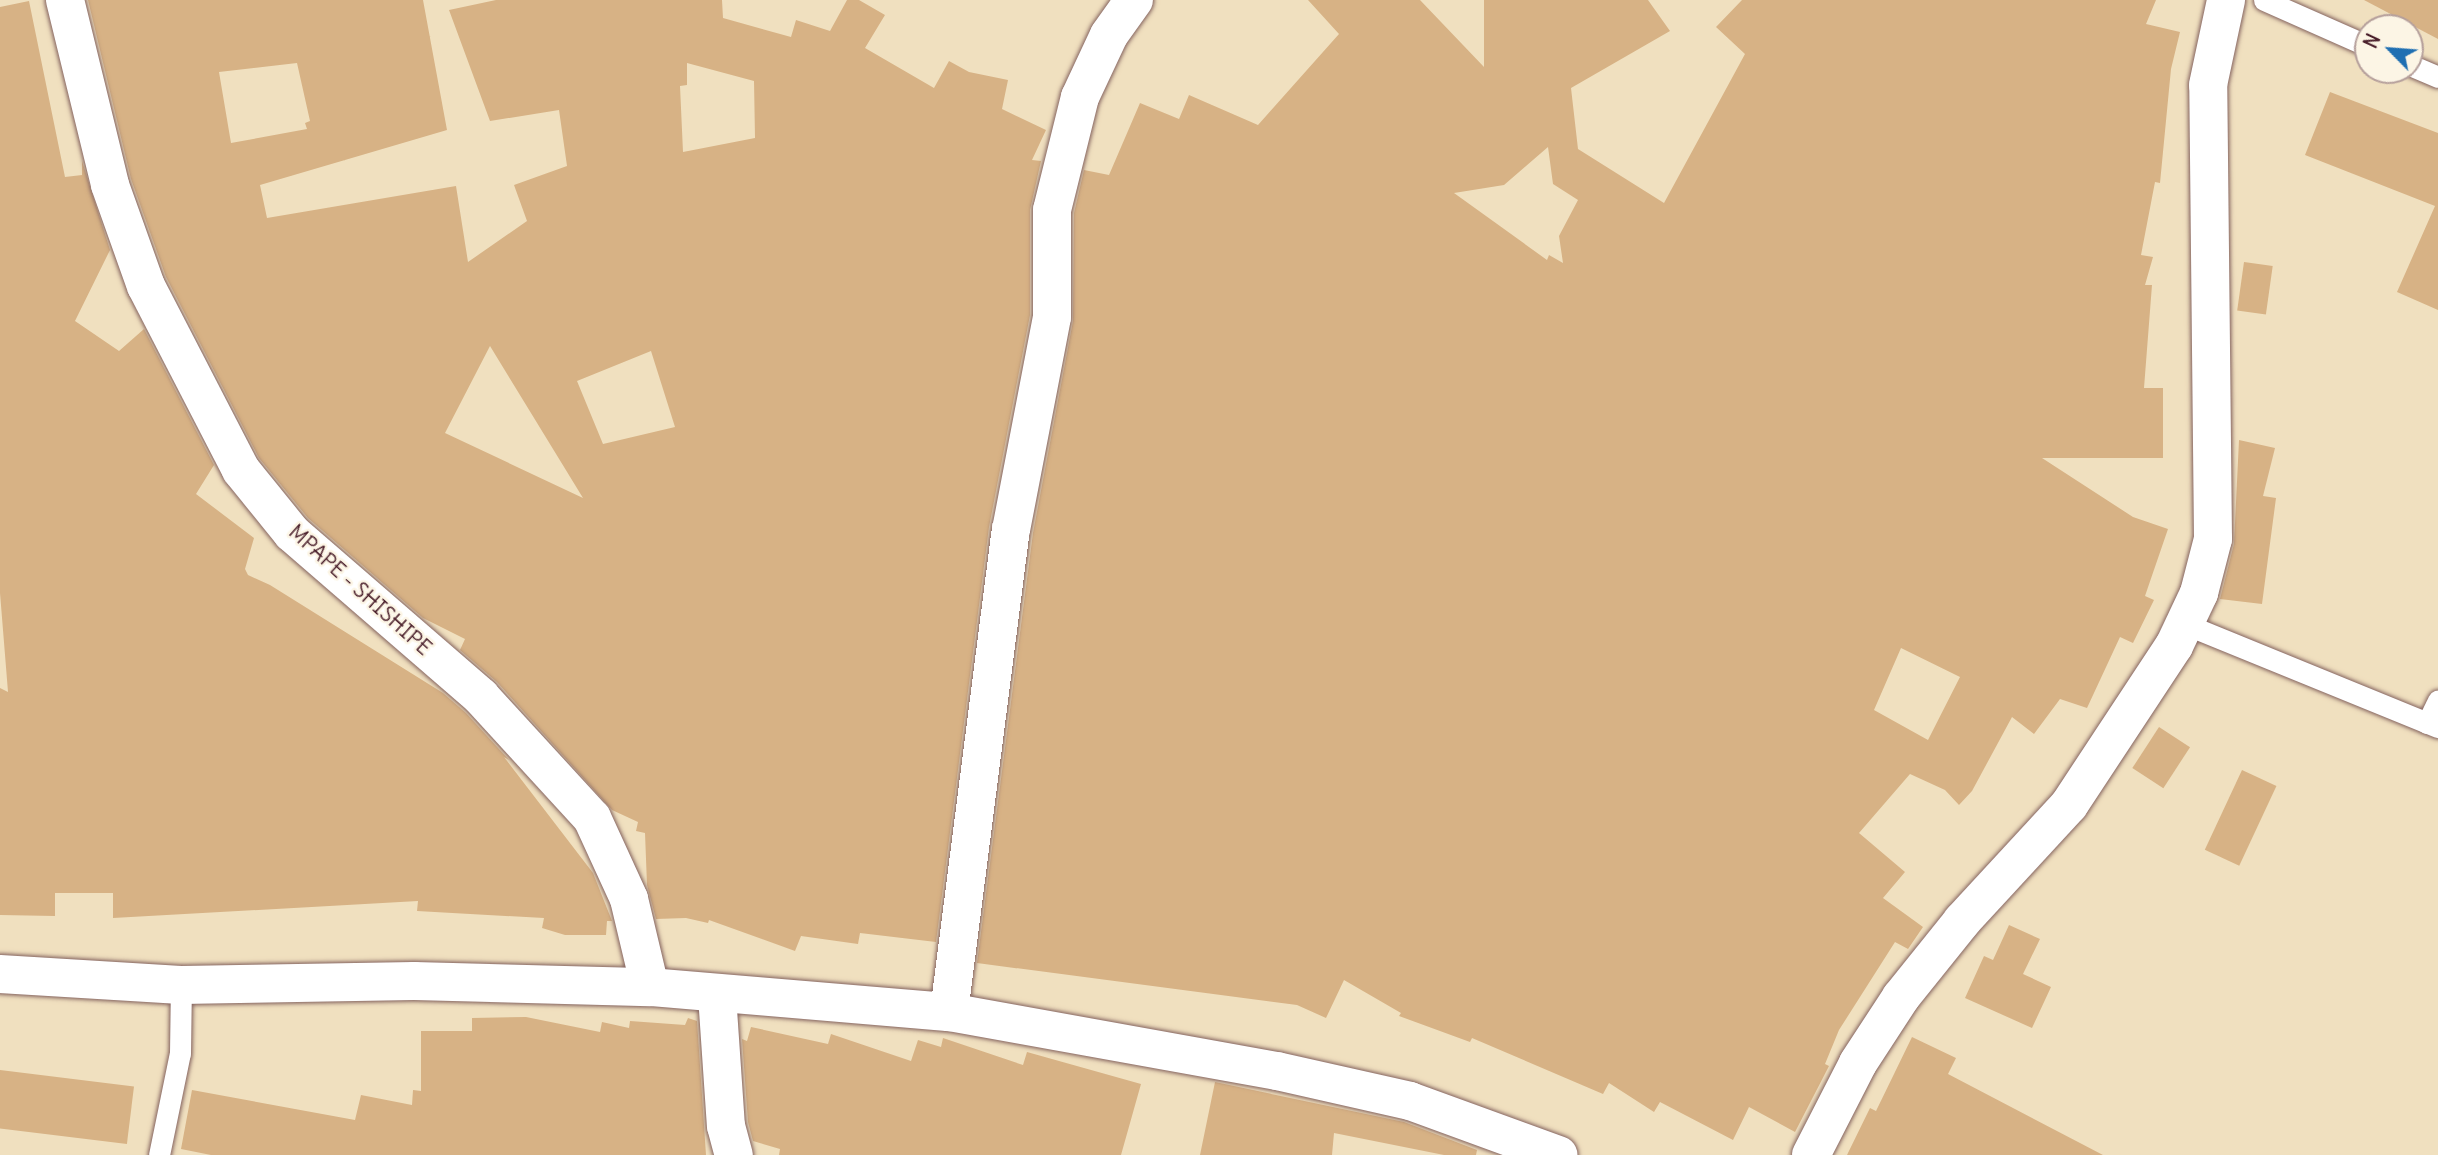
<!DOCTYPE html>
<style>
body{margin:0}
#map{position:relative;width:2438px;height:1155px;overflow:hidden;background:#f0e0bf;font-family:Delius,sans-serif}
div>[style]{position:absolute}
.building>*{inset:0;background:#d7b285;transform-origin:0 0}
.roads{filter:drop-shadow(0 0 2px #84635f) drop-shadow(0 0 2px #84635f)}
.service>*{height:21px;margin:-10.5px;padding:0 10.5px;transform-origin:10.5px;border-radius:10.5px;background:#fff}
.minor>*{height:38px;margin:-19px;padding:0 19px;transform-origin:19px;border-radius:19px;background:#fff}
.tertiary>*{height:38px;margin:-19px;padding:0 19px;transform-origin:19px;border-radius:19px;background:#fff}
span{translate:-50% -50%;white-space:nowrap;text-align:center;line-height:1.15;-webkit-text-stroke:5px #fcf5e5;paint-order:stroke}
.street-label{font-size:21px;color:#4a1f2b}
.north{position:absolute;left:2354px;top:14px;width:70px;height:70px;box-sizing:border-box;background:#fcf5e5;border:2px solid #b59f9b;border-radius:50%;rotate:295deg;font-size:19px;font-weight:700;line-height:28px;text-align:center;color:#4a1f2b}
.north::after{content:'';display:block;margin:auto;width:24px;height:32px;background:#1f6fb2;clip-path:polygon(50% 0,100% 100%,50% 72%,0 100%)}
</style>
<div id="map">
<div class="building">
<div style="clip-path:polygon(evenodd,88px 0,423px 0,447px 130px,260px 185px,267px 218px,456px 186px,468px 262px,527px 221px,514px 185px,567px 166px,559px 110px,490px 121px,449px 10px,496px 0,722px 0,723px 18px,791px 37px,796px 20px,830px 31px,847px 0,859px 0,885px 15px,865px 48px,934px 88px,949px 61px,969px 72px,1008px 80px,1002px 109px,1046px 130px,1032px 160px,1041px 161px,1030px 210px,1030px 315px,989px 527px,936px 942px,860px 933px,858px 944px,801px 936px,795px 951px,709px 920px,708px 923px,686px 918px,656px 919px,647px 885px,645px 833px,636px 831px,638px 822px,612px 810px,497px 682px,460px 650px,465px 639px,423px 618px,308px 518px,259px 458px,166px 277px,131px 179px,88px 0,297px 63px,310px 121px,305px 123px,307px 129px,231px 143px,219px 72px,297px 63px,88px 0,687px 63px,754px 81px,755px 138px,683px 152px,680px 86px,687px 85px,687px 63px,88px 0,490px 346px,583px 498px,445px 433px,490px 346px,88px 0,651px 351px,675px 427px,603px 444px,577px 381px,651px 351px)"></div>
<div style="clip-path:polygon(evenodd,1308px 0,1420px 0,1484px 67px,1484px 0,1648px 0,1670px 31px,1571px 88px,1578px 149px,1664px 203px,1745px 54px,1716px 27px,1742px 0,2156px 0,2146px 24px,2180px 32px,2171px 69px,2160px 183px,2155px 182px,2141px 255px,2153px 257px,2145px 285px,2152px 285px,2144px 388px,2163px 388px,2163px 458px,2042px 458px,2133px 517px,2168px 529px,2145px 596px,2154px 600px,2133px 643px,2120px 637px,2087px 708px,2060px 699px,2034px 734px,2012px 717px,1972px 791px,1959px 805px,1945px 790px,1910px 774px,1859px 833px,1905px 872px,1883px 898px,1923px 927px,1908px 949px,1895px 942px,1839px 1030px,1825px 1064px,1829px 1066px,1795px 1132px,1749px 1107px,1733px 1140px,1660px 1102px,1654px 1112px,1609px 1083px,1603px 1094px,1472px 1038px,1470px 1042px,1399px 1016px,1401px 1013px,1344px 980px,1326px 1018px,1297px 1005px,977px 963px,1033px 533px,1073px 321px,1074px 213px,1084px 170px,1109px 175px,1140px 103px,1179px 119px,1189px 95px,1258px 125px,1339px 34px,1308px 0,1548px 147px,1553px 184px,1578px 200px,1559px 236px,1563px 263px,1549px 255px,1547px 260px,1454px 193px,1504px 185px,1548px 147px,1308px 0,1901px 648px,1960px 677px,1928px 740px,1874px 710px,1901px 648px)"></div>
<div style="clip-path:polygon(2364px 0,2438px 0,2438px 39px)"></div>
<div style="clip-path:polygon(29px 1px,65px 177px,82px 175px,82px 161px,110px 250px,75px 321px,119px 351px,144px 329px,214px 465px,196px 494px,254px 538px,245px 569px,248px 575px,270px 585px,443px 693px,466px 713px,509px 760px,504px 757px,593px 873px,612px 921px,607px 921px,606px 935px,565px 935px,542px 928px,544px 918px,417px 911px,418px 901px,113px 918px,113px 893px,55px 893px,55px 916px,0 915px,0 688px,8px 692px,0 593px,0 7px)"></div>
<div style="clip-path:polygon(2330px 92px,2438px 133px,2438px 310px,2397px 292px,2435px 206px,2305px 155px)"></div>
<div style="left:2244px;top:262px;width:29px;height:49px;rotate:8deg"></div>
<div style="clip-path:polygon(2239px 440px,2275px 448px,2263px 496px,2276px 498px,2262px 604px,2220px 599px,2234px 544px)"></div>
<div style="left:2159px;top:727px;width:37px;height:49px;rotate:33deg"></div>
<div style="left:2242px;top:770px;width:38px;height:88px;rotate:25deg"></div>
<div style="clip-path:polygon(2009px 925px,2040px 939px,2023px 974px,2051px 987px,2032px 1028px,1965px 998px,1984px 956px,1993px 960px)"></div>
<div style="clip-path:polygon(526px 1017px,600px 1032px,602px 1022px,629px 1028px,630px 1021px,685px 1025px,688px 1018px,697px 1021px,706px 1155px,211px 1155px,181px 1149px,192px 1090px,355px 1120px,361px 1095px,412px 1105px,413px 1090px,421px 1091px,421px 1031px,472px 1031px,472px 1018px)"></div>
<div style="clip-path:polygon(751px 1027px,828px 1044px,831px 1034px,911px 1061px,918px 1040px,941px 1047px,943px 1038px,1023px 1065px,1027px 1052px,1141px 1084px,1121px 1155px,779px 1155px,780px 1149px,753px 1141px,748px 1122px,742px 1039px,747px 1041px)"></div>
<div style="clip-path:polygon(1912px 1037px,1956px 1058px,1948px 1074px,2103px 1155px,1847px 1155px,1870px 1108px,1876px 1111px)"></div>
<div style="left:0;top:1070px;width:135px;height:58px;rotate:7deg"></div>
<div style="clip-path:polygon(1215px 1082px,1404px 1122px,1477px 1150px,1476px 1155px,1444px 1155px,1334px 1133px,1332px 1155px,1200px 1155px)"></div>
</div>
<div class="roads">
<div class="service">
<div style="left:2264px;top:0;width:114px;rotate:23.9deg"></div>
<div style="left:2410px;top:65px;width:30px;rotate:23deg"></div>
<div style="left:2185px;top:624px;width:273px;rotate:22.2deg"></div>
<div style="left:2427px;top:723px;width:25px;rotate:-64deg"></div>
<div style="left:159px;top:1155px;width:104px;rotate:-78.4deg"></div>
<div style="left:180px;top:1053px;width:68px;rotate:-89.2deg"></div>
</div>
<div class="minor">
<div style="left:65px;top:0;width:190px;rotate:76.3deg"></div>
<div style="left:110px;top:185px;width:107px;rotate:70.4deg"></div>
<div style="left:146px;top:286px;width:207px;rotate:62.7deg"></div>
<div style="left:241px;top:470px;width:81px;rotate:51deg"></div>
<div style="left:292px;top:533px;width:250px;rotate:40.9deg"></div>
<div style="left:481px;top:697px;width:164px;rotate:47.5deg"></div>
<div style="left:592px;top:818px;width:89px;rotate:65.4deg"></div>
<div style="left:629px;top:899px;width:90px;rotate:76.6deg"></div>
<div style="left:717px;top:995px;width:131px;rotate:86.1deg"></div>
<div style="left:726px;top:1126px;width:30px;rotate:75deg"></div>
<div style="left:949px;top:1012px;width:486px;rotate:-82.7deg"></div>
<div style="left:1011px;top:530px;width:217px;rotate:-79.1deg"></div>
<div style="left:1052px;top:317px;width:107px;rotate:-90deg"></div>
<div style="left:1052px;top:210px;width:116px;rotate:-76.1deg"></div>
<div style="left:1080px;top:97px;width:68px;rotate:-64.9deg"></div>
<div style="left:1109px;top:35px;width:43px;rotate:-54.5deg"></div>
<div style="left:1811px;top:1155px;width:103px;rotate:-62.9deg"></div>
<div style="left:1858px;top:1063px;width:79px;rotate:-56.9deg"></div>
<div style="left:1901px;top:997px;width:97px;rotate:-51.2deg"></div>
<div style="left:1962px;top:921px;width:158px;rotate:-47.3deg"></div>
<div style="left:2069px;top:805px;width:191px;rotate:-56.6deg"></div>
<div style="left:2174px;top:646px;width:59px;rotate:-64.7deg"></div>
<div style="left:2199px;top:593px;width:56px;rotate:-75.5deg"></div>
<div style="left:2213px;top:539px;width:454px;rotate:-90.6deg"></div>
<div style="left:2208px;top:85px;width:87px;rotate:-78deg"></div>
</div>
<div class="tertiary">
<div style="left:0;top:974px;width:181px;rotate:3.5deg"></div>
<div style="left:181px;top:985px;width:233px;rotate:-1deg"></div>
<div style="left:414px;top:981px;width:236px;rotate:1.5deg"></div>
<div style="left:650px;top:987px;width:300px;rotate:4.8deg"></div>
<div style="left:949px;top:1012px;width:333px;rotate:10.2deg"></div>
<div style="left:1277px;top:1071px;width:136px;rotate:12.7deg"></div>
<div style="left:1410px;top:1101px;width:158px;rotate:20deg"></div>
</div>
</div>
<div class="street-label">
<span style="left:360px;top:590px;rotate:42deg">MPAPE - SHISHIPE</span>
</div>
<div class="north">N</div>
</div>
